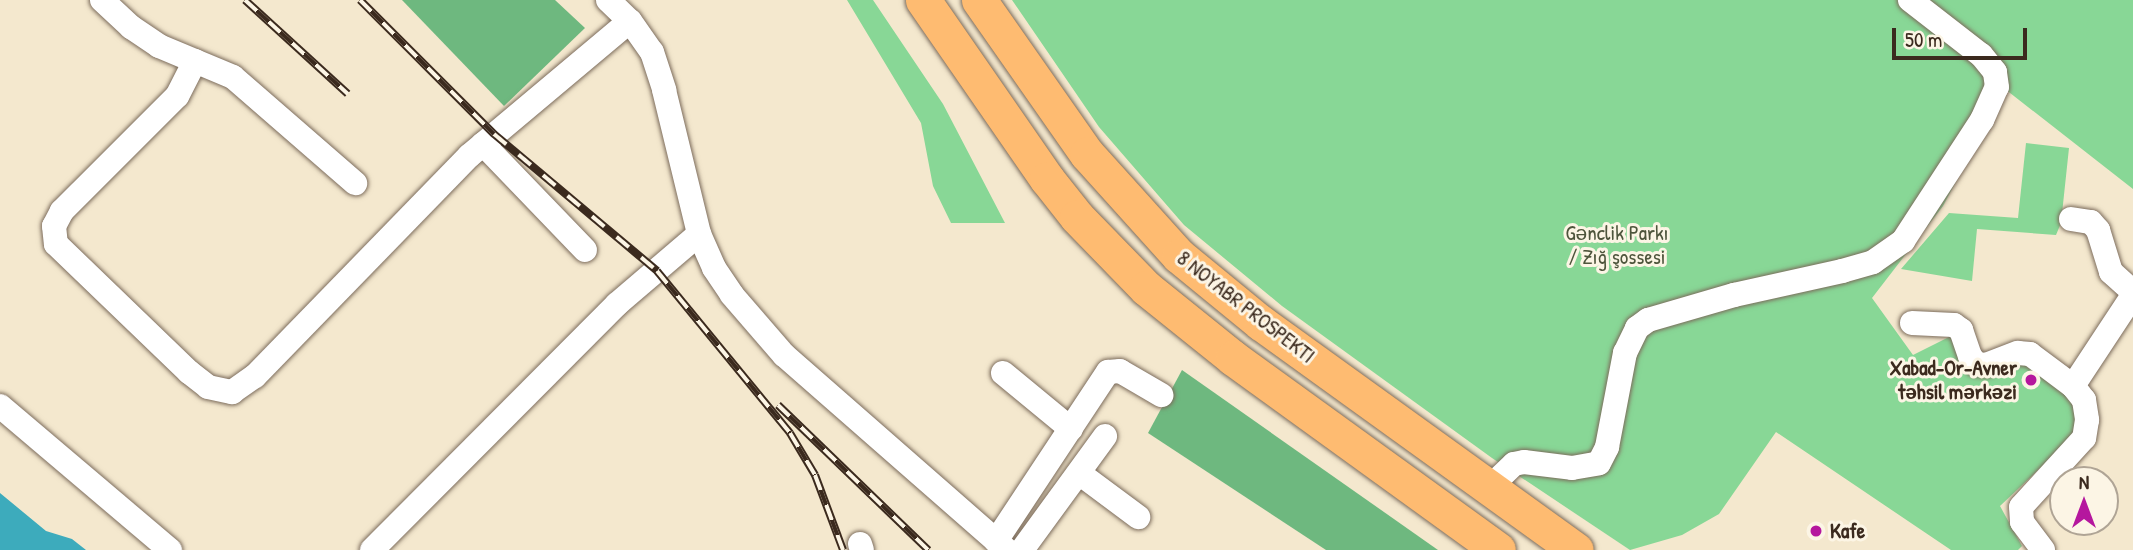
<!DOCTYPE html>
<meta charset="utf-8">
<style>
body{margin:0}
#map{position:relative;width:2133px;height:550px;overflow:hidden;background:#f4e8ce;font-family:"Patrick Hand",sans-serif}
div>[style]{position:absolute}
.green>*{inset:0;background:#88d796}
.forest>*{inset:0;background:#6eb87f}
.water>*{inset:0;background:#3dabbc}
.roads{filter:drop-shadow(0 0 2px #7c6c5c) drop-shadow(0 0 2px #7c6c5c)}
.minor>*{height:24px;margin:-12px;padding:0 12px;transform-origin:12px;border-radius:12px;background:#fff}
.highway>*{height:35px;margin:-17.5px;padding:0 17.5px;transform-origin:17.5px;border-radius:17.5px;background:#febb71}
.rail>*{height:8px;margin-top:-4px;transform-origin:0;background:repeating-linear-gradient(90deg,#fcf5e5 0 16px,#3b2a1e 0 32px);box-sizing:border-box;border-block:2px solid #3b2a1e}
.dots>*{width:19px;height:19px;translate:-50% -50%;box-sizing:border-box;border:4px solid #fcf5e5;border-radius:50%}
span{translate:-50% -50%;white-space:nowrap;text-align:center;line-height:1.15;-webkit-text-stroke:6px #fcf5e5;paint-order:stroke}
.park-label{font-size:21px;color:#4e553c}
.street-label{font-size:21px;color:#3b2a1e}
.poi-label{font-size:21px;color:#3b2a1e;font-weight:700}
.right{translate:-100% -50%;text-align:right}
.left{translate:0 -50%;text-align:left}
.north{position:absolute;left:2049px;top:466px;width:70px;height:70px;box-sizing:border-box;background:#fcf5e5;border:2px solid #afa495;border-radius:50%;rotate:0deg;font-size:19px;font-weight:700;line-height:28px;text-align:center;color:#3b2a1e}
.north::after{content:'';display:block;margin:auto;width:24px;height:32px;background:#b5179e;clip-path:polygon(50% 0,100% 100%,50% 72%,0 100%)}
.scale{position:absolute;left:1892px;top:28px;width:135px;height:32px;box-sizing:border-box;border:4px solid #3b2a1e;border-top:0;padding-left:9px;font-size:21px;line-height:24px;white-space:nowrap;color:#3b2a1e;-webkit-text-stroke:5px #fcf5e5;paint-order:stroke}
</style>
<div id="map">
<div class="green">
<div style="clip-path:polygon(847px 0,873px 0,943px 104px,1005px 223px,951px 223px,933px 186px,921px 123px)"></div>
<div style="clip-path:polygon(1012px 0,2133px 0,2133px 189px,2005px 89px,1943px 206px,1872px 298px,1913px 355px,1951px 336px,1975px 377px,2010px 364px,2023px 363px,2059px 387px,2071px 400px,2076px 418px,2072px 438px,2000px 506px,2022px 546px,2018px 550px,1951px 550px,1776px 432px,1719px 514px,1682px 535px,1630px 550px,1492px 458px,1282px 306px,1184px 225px,1099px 127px)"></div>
<div style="clip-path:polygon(2026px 143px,2069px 148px,2061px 223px,2056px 235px,1977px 229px,1972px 281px,1901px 269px,1949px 213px,2018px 218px)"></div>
</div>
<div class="forest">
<div style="clip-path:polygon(402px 0,555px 0,585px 28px,504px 106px)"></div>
<div style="clip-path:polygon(1182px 370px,1438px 550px,1326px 550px,1148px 433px)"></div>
</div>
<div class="water">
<div style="clip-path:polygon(0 493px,46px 531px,72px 539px,86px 550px,0 550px)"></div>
</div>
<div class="roads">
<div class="minor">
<div style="left:102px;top:0;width:40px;rotate:43deg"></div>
<div style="left:131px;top:27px;width:34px;rotate:34deg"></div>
<div style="left:159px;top:46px;width:80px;rotate:22.7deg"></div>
<div style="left:233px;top:77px;width:162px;rotate:41deg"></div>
<div style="left:608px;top:0;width:30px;rotate:44deg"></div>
<div style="left:630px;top:21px;width:38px;rotate:55deg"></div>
<div style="left:652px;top:52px;width:40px;rotate:72deg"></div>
<div style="left:664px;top:90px;width:148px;rotate:76.3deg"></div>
<div style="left:699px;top:234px;width:37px;rotate:66deg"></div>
<div style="left:714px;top:268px;width:32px;rotate:56deg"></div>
<div style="left:732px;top:295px;width:79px;rotate:49.1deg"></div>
<div style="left:784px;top:355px;width:296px;rotate:41.2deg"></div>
<div style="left:195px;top:61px;width:39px;rotate:117deg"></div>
<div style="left:177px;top:96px;width:163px;rotate:135deg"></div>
<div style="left:62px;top:211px;width:17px;rotate:118deg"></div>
<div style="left:54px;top:226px;width:18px;rotate:84deg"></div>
<div style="left:56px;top:244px;width:185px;rotate:43.9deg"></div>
<div style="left:189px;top:372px;width:24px;rotate:38deg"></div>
<div style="left:208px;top:387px;width:25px;rotate:12deg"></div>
<div style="left:232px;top:392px;width:28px;rotate:-35deg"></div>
<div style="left:255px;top:376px;width:307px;rotate:-45.8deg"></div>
<div style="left:469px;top:156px;width:210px;rotate:-40deg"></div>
<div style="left:483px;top:144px;width:147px;rotate:46.1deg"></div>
<div style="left:2071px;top:219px;width:20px;rotate:9deg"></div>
<div style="left:2091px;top:222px;width:11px;rotate:49deg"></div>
<div style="left:2098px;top:230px;width:44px;rotate:72.8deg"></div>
<div style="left:2111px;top:272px;width:30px;rotate:42deg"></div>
<div style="left:1912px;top:323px;width:42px;rotate:2.7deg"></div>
<div style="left:1954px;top:325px;width:9px;rotate:36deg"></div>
<div style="left:1961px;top:330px;width:28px;rotate:71deg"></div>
<div style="left:1970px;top:356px;width:10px;rotate:53deg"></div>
<div style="left:1976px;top:364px;width:10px;rotate:6deg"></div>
<div style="left:1986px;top:365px;width:34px;rotate:-21deg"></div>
<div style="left:2018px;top:353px;width:12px;rotate:5deg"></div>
<div style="left:2030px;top:354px;width:54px;rotate:36.7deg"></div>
<div style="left:2073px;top:386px;width:18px;rotate:52deg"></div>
<div style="left:2084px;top:400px;width:20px;rotate:81deg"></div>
<div style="left:2087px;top:420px;width:18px;rotate:99deg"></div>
<div style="left:2084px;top:438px;width:93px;rotate:132.4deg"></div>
<div style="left:2021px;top:507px;width:15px;rotate:86deg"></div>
<div style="left:2022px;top:522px;width:35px;rotate:53deg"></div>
<div style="left:1003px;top:373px;width:88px;rotate:39.5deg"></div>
<div style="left:2073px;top:386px;width:109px;rotate:-56.6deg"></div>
<div style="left:0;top:406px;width:223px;rotate:40.3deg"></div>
<div style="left:1079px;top:473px;width:74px;rotate:36.7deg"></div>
<div style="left:1490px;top:487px;width:33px;rotate:-44deg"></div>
<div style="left:1514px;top:464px;width:10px;rotate:-11deg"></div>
<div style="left:1524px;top:462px;width:48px;rotate:7.1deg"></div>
<div style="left:1572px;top:468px;width:27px;rotate:-10deg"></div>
<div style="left:1599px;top:463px;width:18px;rotate:-63deg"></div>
<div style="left:1607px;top:447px;width:96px;rotate:-79.2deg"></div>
<div style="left:1625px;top:353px;width:28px;rotate:-64deg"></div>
<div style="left:1637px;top:328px;width:14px;rotate:-36deg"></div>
<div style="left:1648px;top:320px;width:90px;rotate:-16.2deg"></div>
<div style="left:1734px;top:295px;width:111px;rotate:-12.5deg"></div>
<div style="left:1842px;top:271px;width:32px;rotate:-16deg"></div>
<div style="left:1873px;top:262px;width:37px;rotate:-35deg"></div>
<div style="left:1903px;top:241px;width:145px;rotate:-56.9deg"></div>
<div style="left:1982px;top:120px;width:36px;rotate:-66deg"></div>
<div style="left:1997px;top:87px;width:15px;rotate:-98deg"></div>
<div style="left:1995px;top:72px;width:22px;rotate:-129deg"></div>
<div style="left:1981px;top:55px;width:90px;rotate:-142.2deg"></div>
<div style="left:996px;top:541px;width:203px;rotate:-56.5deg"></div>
<div style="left:1108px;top:372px;width:12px;rotate:-5deg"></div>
<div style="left:1120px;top:371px;width:48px;rotate:30.3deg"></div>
<div style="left:860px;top:544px;width:6px;rotate:72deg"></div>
<div style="left:372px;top:550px;width:347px;rotate:-45.1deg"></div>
<div style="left:617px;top:304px;width:108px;rotate:-40.5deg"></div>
<div style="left:1022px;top:550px;width:141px;rotate:-53.9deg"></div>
</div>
<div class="highway">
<div style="left:923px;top:0;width:218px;rotate:55.3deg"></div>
<div style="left:1047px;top:179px;width:48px;rotate:51.7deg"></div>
<div style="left:1077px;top:217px;width:99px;rotate:45.8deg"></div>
<div style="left:1146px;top:288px;width:112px;rotate:38.8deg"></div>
<div style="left:1233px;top:358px;width:327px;rotate:35.9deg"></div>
<div style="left:979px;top:0;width:188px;rotate:55deg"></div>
<div style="left:1087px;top:154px;width:137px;rotate:48deg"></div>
<div style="left:1179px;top:256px;width:106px;rotate:39.3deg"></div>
<div style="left:1261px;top:323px;width:388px;rotate:35.8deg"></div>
</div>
</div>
<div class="rail">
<div style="left:245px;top:0;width:139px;rotate:42.4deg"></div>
<div style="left:360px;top:0;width:190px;rotate:45deg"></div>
<div style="left:494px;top:134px;width:213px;rotate:40deg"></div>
<div style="left:657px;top:271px;width:210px;rotate:50.6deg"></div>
<div style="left:790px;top:433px;width:49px;rotate:59.2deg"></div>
<div style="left:815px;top:475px;width:80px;rotate:69.5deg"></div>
<div style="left:778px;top:405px;width:209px;rotate:44deg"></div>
</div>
<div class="dots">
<div style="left:2031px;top:380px;background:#b5179e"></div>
<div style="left:1816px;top:531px;background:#b5179e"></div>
</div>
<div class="park-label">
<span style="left:1617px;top:245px">Gənclik Parkı<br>/ Zığ şossesi</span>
</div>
<div class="street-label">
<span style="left:1246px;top:307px;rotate:38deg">8 NOYABR PROSPEKTI</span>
</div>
<div class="poi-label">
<span class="right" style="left:2017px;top:380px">Xabad-Or-Avner<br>təhsil mərkəzi</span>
<span class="left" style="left:1830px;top:531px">Kafe</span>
</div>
<div class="north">N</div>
<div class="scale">50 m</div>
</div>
